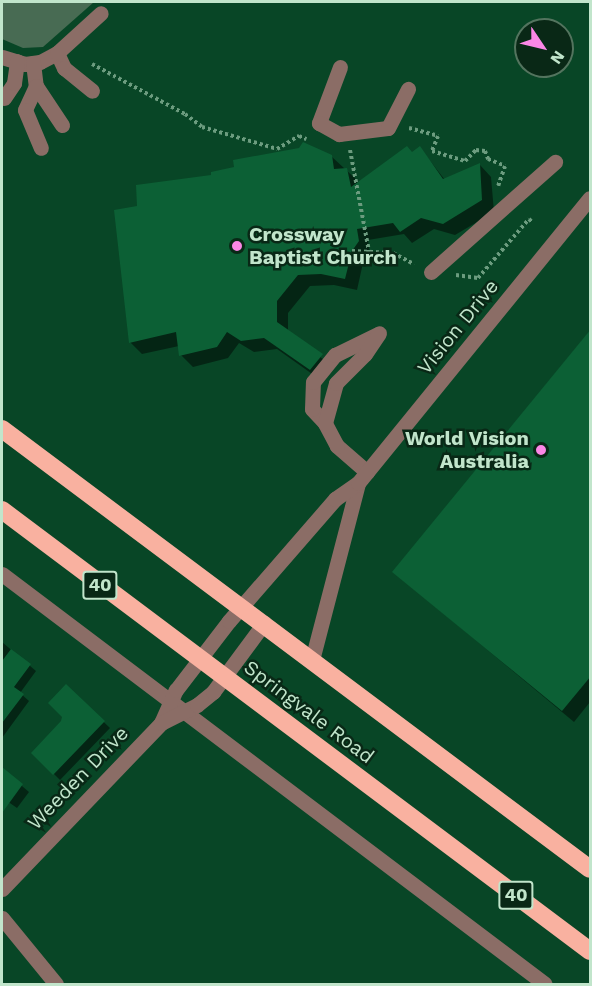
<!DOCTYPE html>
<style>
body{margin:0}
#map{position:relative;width:592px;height:986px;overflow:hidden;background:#084626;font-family:"Work Sans",sans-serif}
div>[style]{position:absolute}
.green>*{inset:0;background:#486b53}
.shadow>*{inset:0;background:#0007}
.building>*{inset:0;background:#0c6035}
.path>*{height:4px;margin-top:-2px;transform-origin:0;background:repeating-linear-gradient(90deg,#6c9c7f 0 3px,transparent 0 6px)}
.minor>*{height:15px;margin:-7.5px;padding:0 7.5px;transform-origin:7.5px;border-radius:7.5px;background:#8b6d66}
.highway>*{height:18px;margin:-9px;padding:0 9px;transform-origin:9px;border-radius:9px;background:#f9b1a0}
.dots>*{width:16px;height:16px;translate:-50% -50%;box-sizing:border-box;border:3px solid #092816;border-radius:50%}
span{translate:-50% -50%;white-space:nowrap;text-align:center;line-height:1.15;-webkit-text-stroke:5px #092816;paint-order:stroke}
.shield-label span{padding:2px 4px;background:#092816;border:2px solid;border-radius:4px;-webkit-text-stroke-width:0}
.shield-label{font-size:18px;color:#c1e5cb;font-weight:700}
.poi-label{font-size:20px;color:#c1e5cb;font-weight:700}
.left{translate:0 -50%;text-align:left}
.right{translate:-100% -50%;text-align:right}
.street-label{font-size:20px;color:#c1e5cb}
.frame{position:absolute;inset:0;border:3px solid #c1e5cb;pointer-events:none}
.north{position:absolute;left:514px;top:18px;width:60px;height:60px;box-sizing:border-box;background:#092816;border:2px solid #53745e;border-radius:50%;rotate:125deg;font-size:16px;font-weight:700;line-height:24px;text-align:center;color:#c1e5cb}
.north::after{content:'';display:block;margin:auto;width:21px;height:27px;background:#fb87e6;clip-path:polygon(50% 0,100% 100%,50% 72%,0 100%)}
</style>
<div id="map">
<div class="green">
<div style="clip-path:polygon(2px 2px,94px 2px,43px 47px,23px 48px,2px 39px)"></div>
</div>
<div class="shadow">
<div style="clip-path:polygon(420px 148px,445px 180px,480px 165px,491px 177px,494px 212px,455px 235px,434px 229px,412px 243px,404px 234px,368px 240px,370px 254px,363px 263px,357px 290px,334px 285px,310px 286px,288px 313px,288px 332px,333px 367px,322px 381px,277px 349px,254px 352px,239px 343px,228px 358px,193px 367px,181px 355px,179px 346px,142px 354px,130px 342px,139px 208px,213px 177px,331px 156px,359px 182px)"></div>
<div style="clip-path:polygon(590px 331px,590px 702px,574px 722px,394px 572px)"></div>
<div style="clip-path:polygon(2px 642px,36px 671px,20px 693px,29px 701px,2px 738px)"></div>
<div style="clip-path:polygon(66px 686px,110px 728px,60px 780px,33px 753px,63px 722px)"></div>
<div style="clip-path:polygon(2px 769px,29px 792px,17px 808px,7px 801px,2px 809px)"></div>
</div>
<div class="building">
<div style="clip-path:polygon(303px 142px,332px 155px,334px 169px,347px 168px,351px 187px,407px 146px,412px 152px,420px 146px,443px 179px,480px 163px,482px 200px,443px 224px,421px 218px,400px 232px,393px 223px,357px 229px,359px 241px,352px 251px,345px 279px,321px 274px,298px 275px,277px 301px,277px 322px,323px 354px,310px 370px,264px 338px,241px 341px,227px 332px,217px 347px,179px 356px,176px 332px,129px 343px,114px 210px,137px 206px,136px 185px,211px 175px,211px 172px,234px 167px,233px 160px,299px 148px)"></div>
<div style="clip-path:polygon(591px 329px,591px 676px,562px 711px,392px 572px)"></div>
<div style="clip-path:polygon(11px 649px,31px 664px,14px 687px,24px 694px,2px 723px,2px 661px)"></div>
<div style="clip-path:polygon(66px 684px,105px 721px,53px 775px,31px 753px,61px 721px,62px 717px,48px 703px)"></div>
<div style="clip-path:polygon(2px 767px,23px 784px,2px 813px)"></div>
</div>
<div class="path">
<div style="left:92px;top:64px;width:106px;rotate:28.3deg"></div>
<div style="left:185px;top:114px;width:21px;rotate:37deg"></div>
<div style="left:202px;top:127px;width:78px;rotate:16.3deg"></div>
<div style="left:277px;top:149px;width:26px;rotate:-31deg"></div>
<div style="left:299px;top:136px;width:8px;rotate:23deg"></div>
<div style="left:409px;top:128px;width:30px;rotate:15deg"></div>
<div style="left:438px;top:136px;width:16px;rotate:112deg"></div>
<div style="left:432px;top:151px;width:34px;rotate:17deg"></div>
<div style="left:465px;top:161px;width:16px;rotate:-45deg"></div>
<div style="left:476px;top:150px;width:9px;rotate:6deg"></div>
<div style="left:485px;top:151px;width:9px;rotate:69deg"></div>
<div style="left:488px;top:159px;width:18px;rotate:22deg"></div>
<div style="left:505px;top:166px;width:21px;rotate:109deg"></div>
<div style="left:350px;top:150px;width:104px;rotate:79.4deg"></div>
<div style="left:352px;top:251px;width:41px;rotate:2.8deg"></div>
<div style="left:393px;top:253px;width:24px;rotate:28deg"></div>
<div style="left:456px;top:275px;width:22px;rotate:8deg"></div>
<div style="left:478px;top:278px;width:78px;rotate:-49.2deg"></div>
<div style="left:529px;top:219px;width:4px;rotate:45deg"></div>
</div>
<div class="minor">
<div style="left:57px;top:53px;width:17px;rotate:65deg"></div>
<div style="left:64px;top:68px;width:36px;rotate:39deg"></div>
<div style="left:2px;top:57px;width:24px;rotate:17deg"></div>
<div style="left:25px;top:64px;width:15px;rotate:-8deg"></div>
<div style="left:40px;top:62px;width:19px;rotate:-28deg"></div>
<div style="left:57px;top:53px;width:59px;rotate:-42.3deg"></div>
<div style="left:33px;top:63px;width:23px;rotate:83deg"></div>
<div style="left:36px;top:86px;width:47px;rotate:56.3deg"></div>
<div style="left:340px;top:67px;width:60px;rotate:110.6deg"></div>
<div style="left:319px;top:123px;width:23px;rotate:29deg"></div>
<div style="left:339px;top:134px;width:49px;rotate:-7deg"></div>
<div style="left:388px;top:128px;width:44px;rotate:-62.9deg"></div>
<div style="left:36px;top:86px;width:26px;rotate:115deg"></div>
<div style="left:25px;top:110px;width:41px;rotate:67.2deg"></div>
<div style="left:4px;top:98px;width:18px;rotate:-56deg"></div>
<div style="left:14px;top:83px;width:22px;rotate:-82deg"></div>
<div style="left:431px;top:272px;width:166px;rotate:-41.6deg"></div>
<div style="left:325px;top:423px;width:19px;rotate:-133deg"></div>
<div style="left:312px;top:409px;width:27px;rotate:-88deg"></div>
<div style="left:313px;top:382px;width:35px;rotate:-51deg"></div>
<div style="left:335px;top:355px;width:46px;rotate:-26deg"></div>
<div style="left:367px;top:472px;width:40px;rotate:-139deg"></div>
<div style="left:337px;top:446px;width:26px;rotate:-118deg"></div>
<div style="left:325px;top:423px;width:41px;rotate:-74.6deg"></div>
<div style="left:336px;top:383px;width:41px;rotate:-45deg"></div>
<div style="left:365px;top:354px;width:25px;rotate:-56deg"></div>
<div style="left:2px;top:574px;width:680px;rotate:37.06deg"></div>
<div style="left:312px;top:660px;width:183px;rotate:-75.4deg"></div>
<div style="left:161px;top:723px;width:36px;rotate:-66deg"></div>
<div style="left:176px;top:690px;width:87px;rotate:-52.5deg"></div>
<div style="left:229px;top:621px;width:162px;rotate:-49deg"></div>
<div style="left:335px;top:499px;width:28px;rotate:-35deg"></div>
<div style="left:358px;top:483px;width:367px;rotate:-50.9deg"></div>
<div style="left:2px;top:889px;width:230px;rotate:-46.2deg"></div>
<div style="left:161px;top:723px;width:40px;rotate:-26.6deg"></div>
<div style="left:197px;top:705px;width:21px;rotate:-39deg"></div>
<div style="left:213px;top:692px;width:86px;rotate:-53.5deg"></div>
<div style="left:2px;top:918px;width:85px;rotate:50.7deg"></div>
</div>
<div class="highway">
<div style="left:2px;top:429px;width:734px;rotate:36.81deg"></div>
<div style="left:2px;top:510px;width:735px;rotate:36.87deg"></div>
</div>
<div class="dots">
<div style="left:237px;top:246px;background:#fb87e6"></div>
<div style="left:541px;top:450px;background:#fb87e6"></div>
</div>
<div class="shield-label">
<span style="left:100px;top:585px">40</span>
<span style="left:516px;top:895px">40</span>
</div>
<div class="poi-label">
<span class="left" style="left:249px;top:246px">Crossway<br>Baptist Church</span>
<span class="right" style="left:529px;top:450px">World Vision<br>Australia</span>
</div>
<div class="street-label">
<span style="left:458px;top:327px;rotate:-51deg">Vision Drive</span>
<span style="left:309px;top:712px;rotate:37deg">Springvale Road</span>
<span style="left:78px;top:778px;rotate:-46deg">Weeden Drive</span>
</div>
<div class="frame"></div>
<div class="north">N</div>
</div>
